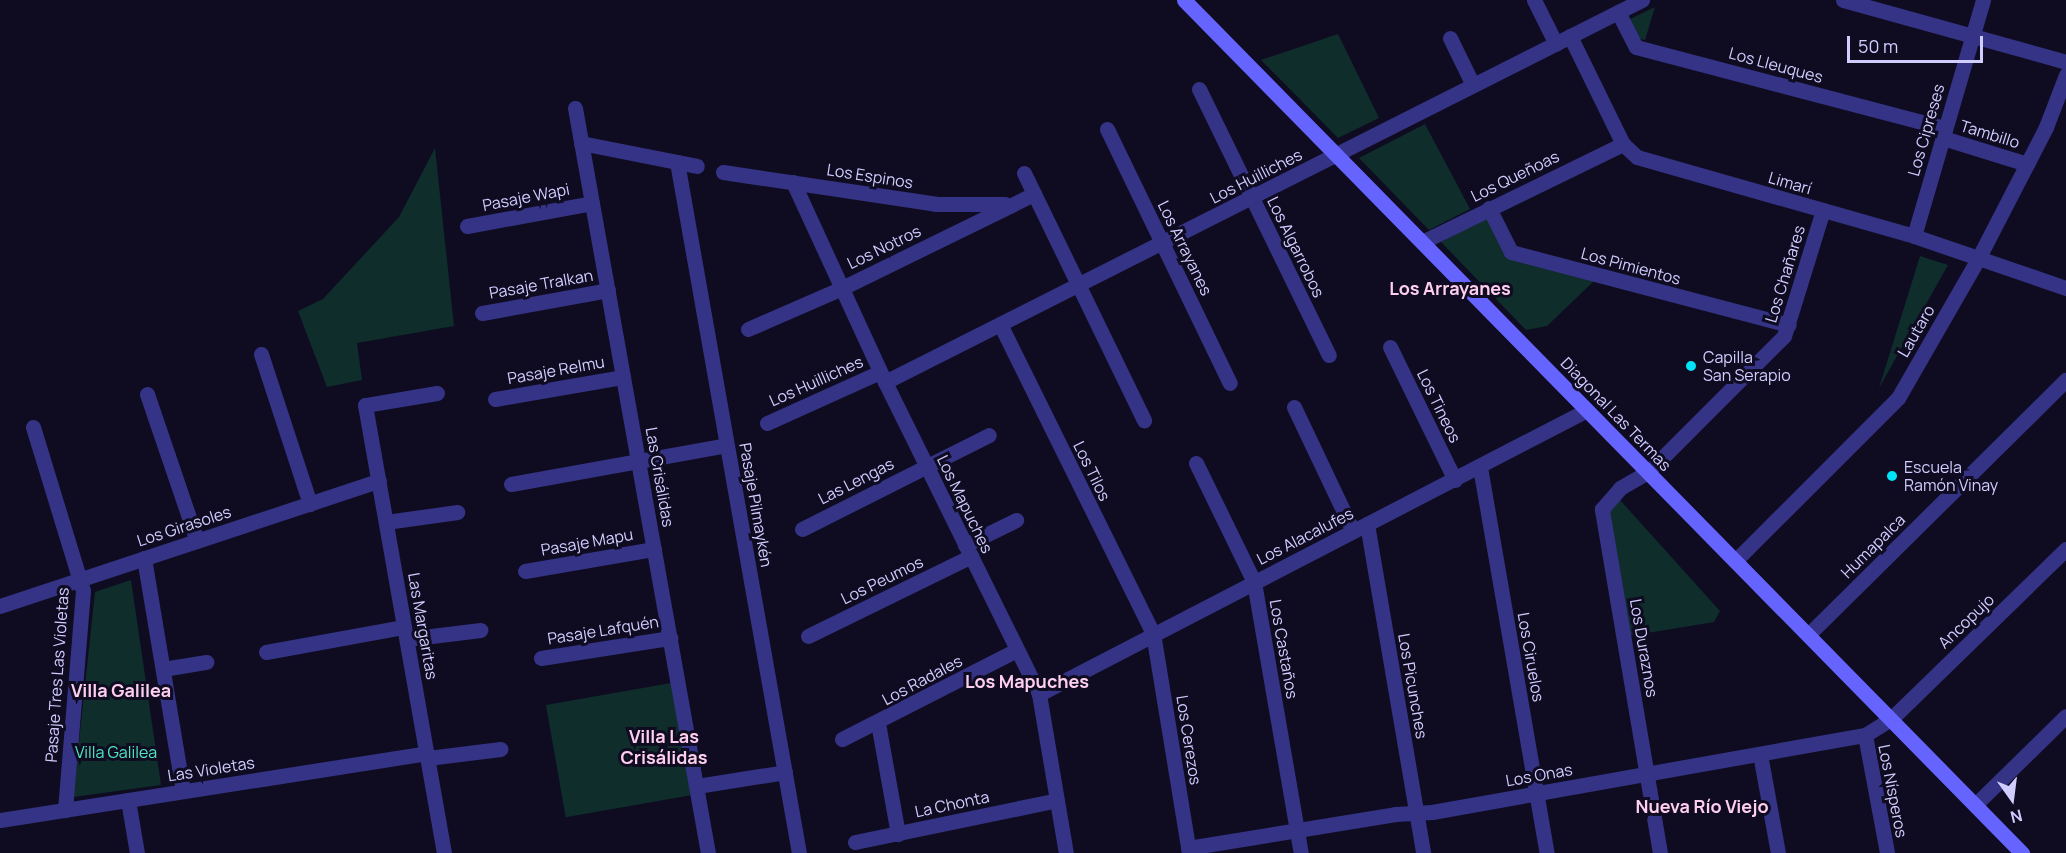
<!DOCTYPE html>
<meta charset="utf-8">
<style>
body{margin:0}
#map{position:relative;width:2066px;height:853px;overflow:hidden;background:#0f0c22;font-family:Manrope,sans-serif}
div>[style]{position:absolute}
.green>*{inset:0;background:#0e2d2b;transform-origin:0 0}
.street>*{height:15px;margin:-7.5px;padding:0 7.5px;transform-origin:7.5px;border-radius:7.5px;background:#353385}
.secondary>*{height:15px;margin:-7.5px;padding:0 7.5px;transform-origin:7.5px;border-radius:7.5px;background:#6664ff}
.dots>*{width:16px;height:16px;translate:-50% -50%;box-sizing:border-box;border:3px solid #0f0c22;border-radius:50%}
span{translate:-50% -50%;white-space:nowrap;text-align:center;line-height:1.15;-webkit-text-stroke:6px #0f0c22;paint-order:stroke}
.street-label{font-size:16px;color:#d2cdff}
.poi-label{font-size:16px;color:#d2cdff}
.left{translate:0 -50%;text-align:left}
.park-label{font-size:16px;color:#50e8c0}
.neighbourhood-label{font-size:18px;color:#ffcfee;font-weight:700}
.north{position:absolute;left:1982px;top:769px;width:60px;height:60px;-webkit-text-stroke:4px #0f0c22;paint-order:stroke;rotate:166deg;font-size:16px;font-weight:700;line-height:24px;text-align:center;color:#d2cdff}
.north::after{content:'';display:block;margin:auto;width:21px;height:27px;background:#d2cdff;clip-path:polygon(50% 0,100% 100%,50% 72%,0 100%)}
.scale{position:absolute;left:1847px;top:36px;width:136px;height:27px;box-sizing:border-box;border:3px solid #d2cdff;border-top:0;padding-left:8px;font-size:18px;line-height:21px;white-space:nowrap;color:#d2cdff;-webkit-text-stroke:4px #0f0c22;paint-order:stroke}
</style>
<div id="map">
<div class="green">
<div style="clip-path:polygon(1655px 7px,1645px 40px,1637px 38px,1628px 20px)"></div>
<div style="clip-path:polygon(1338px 34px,1379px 118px,1338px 138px,1261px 60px)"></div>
<div style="clip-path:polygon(1425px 124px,1470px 209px,1429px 230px,1359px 158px)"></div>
<div style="clip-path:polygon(435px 148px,454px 326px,357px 343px,362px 380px,327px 387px,298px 311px,323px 299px,399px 217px)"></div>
<div style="clip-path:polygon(1487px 217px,1507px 256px,1594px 281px,1547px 326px,1526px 330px,1441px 242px)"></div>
<div style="clip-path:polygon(1920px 256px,1948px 265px,1879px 388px)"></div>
<div style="clip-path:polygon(1620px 500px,1720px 611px,1714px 622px,1629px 636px,1607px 511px)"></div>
<div style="clip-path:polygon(131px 580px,161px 785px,73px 797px,95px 592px)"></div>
<div style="left:671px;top:683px;width:114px;height:127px;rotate:80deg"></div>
</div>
<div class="street">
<div style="left:1534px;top:0;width:49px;rotate:63.4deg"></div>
<div style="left:1843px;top:0;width:231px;rotate:15.5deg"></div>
<div style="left:1618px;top:12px;width:39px;rotate:63deg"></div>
<div style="left:1636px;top:47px;width:319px;rotate:14.7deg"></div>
<div style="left:1570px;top:36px;width:120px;rotate:63.9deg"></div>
<div style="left:1623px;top:144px;width:19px;rotate:43deg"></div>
<div style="left:1637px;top:157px;width:288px;rotate:15.9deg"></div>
<div style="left:1914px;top:236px;width:161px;rotate:18.9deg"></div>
<div style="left:1450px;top:38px;width:52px;rotate:63.9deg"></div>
<div style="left:1199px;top:89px;width:296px;rotate:64deg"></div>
<div style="left:575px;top:108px;width:757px;rotate:79.88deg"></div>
<div style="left:1107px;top:129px;width:282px;rotate:64.2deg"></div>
<div style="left:1943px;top:138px;width:88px;rotate:17.2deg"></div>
<div style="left:581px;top:143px;width:118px;rotate:11.2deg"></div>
<div style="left:677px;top:162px;width:702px;rotate:79.99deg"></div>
<div style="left:723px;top:172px;width:215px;rotate:8.5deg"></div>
<div style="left:936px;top:204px;width:69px"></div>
<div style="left:1024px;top:173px;width:275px;rotate:64.1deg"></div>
<div style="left:793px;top:182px;width:220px;rotate:65.3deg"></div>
<div style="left:885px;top:382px;width:348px;rotate:63.7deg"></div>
<div style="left:1039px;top:694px;width:161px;rotate:80.4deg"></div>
<div style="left:1489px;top:208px;width:49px;rotate:63.4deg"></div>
<div style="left:1511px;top:252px;width:287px;rotate:14.7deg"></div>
<div style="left:467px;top:226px;width:127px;rotate:-10.4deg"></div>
<div style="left:1914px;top:236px;width:246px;rotate:-73.7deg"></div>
<div style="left:1422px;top:242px;width:224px;rotate:-26deg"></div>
<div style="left:482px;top:313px;width:128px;rotate:-10.3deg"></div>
<div style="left:1000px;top:324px;width:345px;rotate:63.7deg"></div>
<div style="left:1153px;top:633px;width:223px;rotate:80.7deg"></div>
<div style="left:748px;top:329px;width:103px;rotate:-23.6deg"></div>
<div style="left:842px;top:288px;width:214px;rotate:-26.1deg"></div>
<div style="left:1390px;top:347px;width:148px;rotate:64deg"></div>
<div style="left:261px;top:354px;width:158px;rotate:71.9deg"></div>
<div style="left:885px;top:382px;width:848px;rotate:-26.78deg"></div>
<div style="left:437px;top:393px;width:73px;rotate:170.5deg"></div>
<div style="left:365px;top:405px;width:455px;rotate:80deg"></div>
<div style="left:147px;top:394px;width:155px;rotate:71.2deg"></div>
<div style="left:495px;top:399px;width:130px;rotate:-9.8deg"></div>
<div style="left:1294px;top:407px;width:137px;rotate:64.6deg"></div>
<div style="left:767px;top:423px;width:124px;rotate:-24.3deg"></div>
<div style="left:33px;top:427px;width:171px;rotate:73deg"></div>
<div style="left:83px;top:591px;width:220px;rotate:94.7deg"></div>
<div style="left:1196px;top:463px;width:132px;rotate:64deg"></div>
<div style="left:1254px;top:582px;width:275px;rotate:80.2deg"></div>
<div style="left:1480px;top:467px;width:392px;rotate:80.2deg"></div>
<div style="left:511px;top:484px;width:219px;rotate:-10.2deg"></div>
<div style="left:386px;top:522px;width:72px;rotate:-8deg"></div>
<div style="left:1367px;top:524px;width:334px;rotate:80.3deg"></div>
<div style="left:802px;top:529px;width:209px;rotate:-26.7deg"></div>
<div style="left:965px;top:545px;width:57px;rotate:-26.1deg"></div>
<div style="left:144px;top:558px;width:236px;rotate:80.5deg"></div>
<div style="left:1735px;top:561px;width:231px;rotate:-45deg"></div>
<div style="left:1898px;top:398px;width:163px;rotate:-60.1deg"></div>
<div style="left:1979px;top:257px;width:146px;rotate:-62.7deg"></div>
<div style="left:2046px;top:127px;width:56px;rotate:-69deg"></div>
<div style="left:525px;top:571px;width:131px;rotate:-9.7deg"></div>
<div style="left:0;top:606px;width:399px;rotate:-18.3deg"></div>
<div style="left:1808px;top:635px;width:363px;rotate:-44.7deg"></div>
<div style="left:808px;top:636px;width:182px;rotate:-26.1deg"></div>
<div style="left:407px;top:639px;width:74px;rotate:-7deg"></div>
<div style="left:266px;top:652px;width:140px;rotate:-10.3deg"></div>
<div style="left:541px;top:658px;width:131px;rotate:-8.8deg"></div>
<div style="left:163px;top:669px;width:44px;rotate:-9.2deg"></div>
<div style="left:1039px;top:694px;width:617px;rotate:-27.4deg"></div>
<div style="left:878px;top:723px;width:113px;rotate:79.8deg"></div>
<div style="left:1865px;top:735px;width:120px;rotate:79.4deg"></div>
<div style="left:842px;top:739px;width:196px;rotate:-27deg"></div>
<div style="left:1760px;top:754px;width:101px;rotate:79.7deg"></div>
<div style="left:428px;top:758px;width:73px;rotate:-7.1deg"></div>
<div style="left:697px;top:786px;width:89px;rotate:-9deg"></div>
<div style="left:128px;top:800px;width:54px;rotate:80.4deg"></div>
<div style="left:1975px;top:805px;width:127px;rotate:-44.4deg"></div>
<div style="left:0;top:820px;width:432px;rotate:-8.9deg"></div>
<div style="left:855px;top:842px;width:206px;rotate:-11.7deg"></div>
<div style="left:1188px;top:848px;width:210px;rotate:-9.3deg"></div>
<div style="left:1395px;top:814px;width:37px;rotate:-3deg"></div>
<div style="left:1432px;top:812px;width:440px;rotate:-10.1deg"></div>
<div style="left:1865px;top:735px;width:31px;rotate:-32deg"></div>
<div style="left:1891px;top:719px;width:244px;rotate:-44.2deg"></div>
<div style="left:1660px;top:853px;width:349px;rotate:-99.6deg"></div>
<div style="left:1602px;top:509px;width:28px;rotate:-49deg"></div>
<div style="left:1620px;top:488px;width:32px;rotate:-30deg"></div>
<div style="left:1648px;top:472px;width:192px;rotate:-45deg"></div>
<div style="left:1784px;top:336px;width:132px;rotate:-72.8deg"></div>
</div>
<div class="secondary">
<div style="left:1184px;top:0;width:1196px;rotate:45.51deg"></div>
</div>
<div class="dots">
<div style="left:1691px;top:366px;background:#00e2f8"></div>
<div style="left:1892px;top:476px;background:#00e2f8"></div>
</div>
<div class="street-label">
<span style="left:1776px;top:65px;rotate:15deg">Los Lleuques</span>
<span style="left:1926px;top:130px;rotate:-74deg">Los Cipreses</span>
<span style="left:1990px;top:134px;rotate:17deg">Tambillo</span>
<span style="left:870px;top:176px;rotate:9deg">Los Espinos</span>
<span style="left:1256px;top:176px;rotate:-27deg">Los Huilliches</span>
<span style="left:1515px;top:176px;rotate:-26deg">Los Queñoas</span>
<span style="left:1790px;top:183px;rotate:16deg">Limarí</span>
<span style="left:526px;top:197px;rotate:-11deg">Pasaje Wapi</span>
<span style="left:884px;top:247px;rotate:-26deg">Los Notros</span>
<span style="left:1296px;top:247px;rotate:64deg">Los Algarrobos</span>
<span style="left:1185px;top:248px;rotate:64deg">Los Arrayanes</span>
<span style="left:1631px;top:266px;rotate:15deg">Los Pimientos</span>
<span style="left:1785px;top:274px;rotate:-73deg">Los Chañares</span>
<span style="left:541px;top:284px;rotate:-10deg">Pasaje Tralkan</span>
<span style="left:1916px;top:331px;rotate:-60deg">Lautaro</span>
<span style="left:556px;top:370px;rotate:-10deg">Pasaje Relmu</span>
<span style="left:816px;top:381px;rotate:-24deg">Los Huilliches</span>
<span style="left:1439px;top:406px;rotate:64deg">Los Tineos</span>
<span style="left:1616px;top:414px;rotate:46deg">Diagonal Las Termas</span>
<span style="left:1092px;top:471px;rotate:64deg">Los Tilos</span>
<span style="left:660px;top:477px;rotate:80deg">Las Crisálidas</span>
<span style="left:856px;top:481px;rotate:-27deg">Las Lengas</span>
<span style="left:965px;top:504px;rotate:64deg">Los Mapuches</span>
<span style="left:756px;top:505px;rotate:80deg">Pasaje Pilmaykén</span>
<span style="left:184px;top:526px;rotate:-18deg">Los Girasoles</span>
<span style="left:1305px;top:536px;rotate:-27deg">Los Alacalufes</span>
<span style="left:587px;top:542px;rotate:-10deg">Pasaje Mapu</span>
<span style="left:1873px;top:546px;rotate:-45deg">Humapalca</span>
<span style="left:882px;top:580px;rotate:-26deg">Los Peumos</span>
<span style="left:1966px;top:621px;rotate:-44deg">Ancopujo</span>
<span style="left:423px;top:626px;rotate:80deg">Las Margaritas</span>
<span style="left:603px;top:630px;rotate:-9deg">Pasaje Lafquén</span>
<span style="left:1644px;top:648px;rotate:80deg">Los Duraznos</span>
<span style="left:1284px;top:649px;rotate:80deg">Los Castaños</span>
<span style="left:1531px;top:657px;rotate:80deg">Los Ciruelos</span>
<span style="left:57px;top:675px;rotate:-86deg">Pasaje Tres Las Violetas</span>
<span style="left:922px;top:680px;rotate:-28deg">Los Radales</span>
<span style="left:1413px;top:686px;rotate:80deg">Los Picunches</span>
<span style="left:1189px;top:740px;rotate:81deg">Los Cerezos</span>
<span style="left:211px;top:769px;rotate:-9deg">Las Violetas</span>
<span style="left:1539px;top:775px;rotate:-10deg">Los Onas</span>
<span style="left:1893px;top:791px;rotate:79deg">Los Nísperos</span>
<span style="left:952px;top:804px;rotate:-12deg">La Chonta</span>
</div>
<div class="poi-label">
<span class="left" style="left:1703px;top:366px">Capilla<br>San Serapio</span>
<span class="left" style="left:1904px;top:476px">Escuela<br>Ramón Vinay</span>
</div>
<div class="park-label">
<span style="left:116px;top:752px">Villa Galilea</span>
</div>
<div class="neighbourhood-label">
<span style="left:1450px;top:288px">Los Arrayanes</span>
<span style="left:1027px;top:681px">Los Mapuches</span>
<span style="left:121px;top:690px">Villa Galilea</span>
<span style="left:664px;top:747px">Villa Las<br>Crisálidas</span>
<span style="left:1702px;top:806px">Nueva Río Viejo</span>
</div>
<div class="north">N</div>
<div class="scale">50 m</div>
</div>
